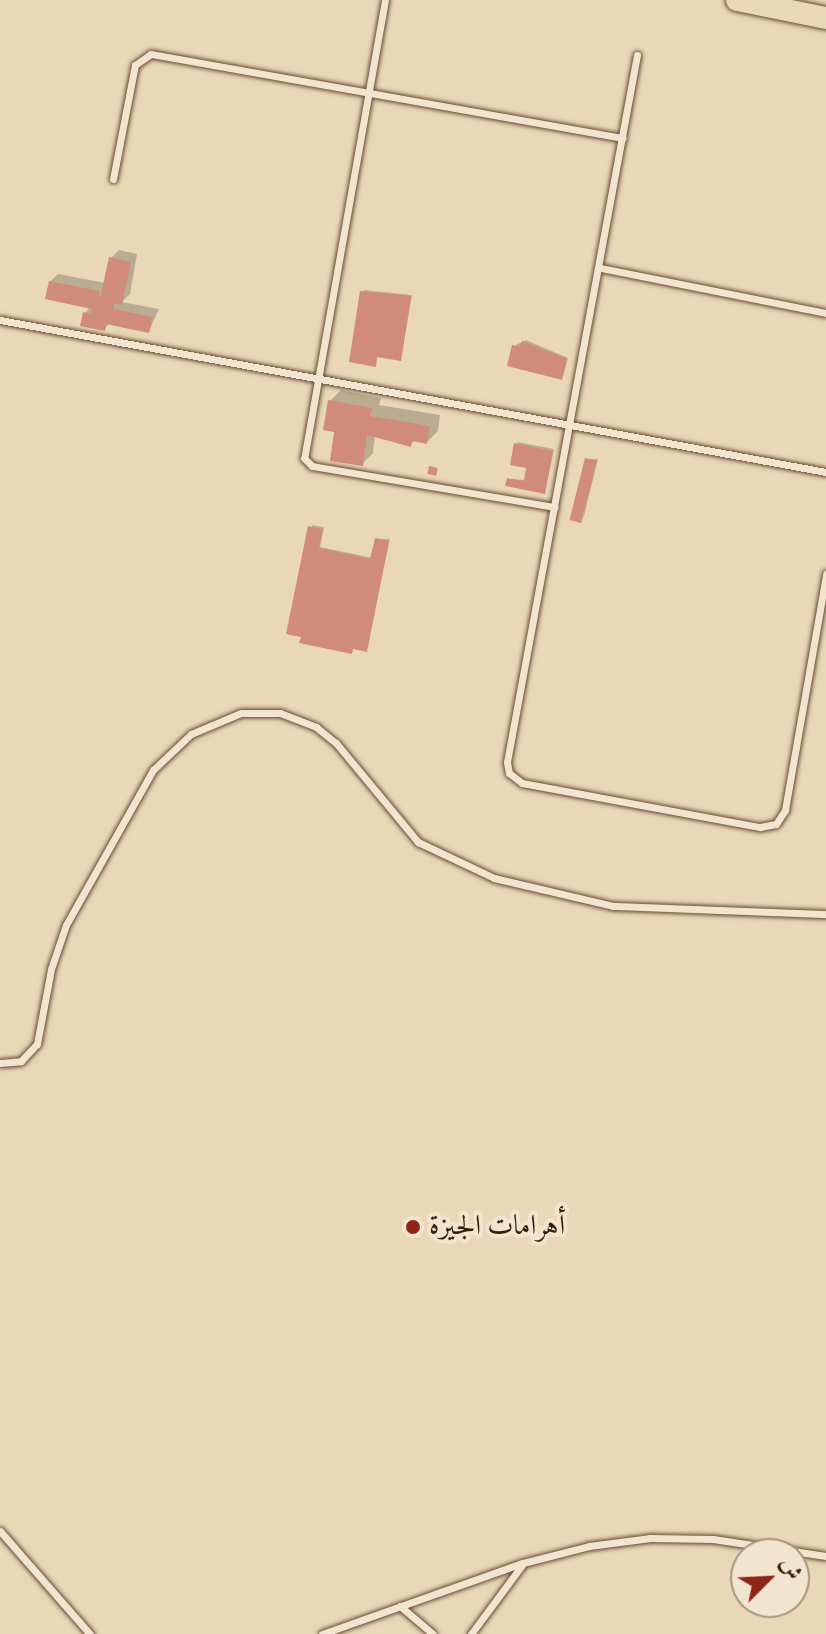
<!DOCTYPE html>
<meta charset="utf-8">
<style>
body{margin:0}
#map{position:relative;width:826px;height:1634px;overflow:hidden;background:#e9d7b7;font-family:"IM FELL English",Amiri,serif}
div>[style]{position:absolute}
.shadow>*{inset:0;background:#0003}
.building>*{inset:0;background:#d18b7b;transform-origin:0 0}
.roads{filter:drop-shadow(0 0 2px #654c33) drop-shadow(0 0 2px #654c33)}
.service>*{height:7px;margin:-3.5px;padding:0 3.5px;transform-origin:3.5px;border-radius:3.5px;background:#f1e5d0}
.trunk>*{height:22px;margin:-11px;padding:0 11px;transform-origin:11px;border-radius:11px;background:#e9d7b7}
.dots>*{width:22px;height:22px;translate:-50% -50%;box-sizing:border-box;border:4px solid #f1e5d0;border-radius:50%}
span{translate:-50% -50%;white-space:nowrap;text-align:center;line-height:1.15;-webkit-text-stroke:8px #f1e5d0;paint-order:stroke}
.poi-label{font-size:28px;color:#391d07}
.left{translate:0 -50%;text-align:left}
.north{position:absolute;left:730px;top:1538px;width:80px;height:80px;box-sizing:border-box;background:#f1e5d0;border:2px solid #a79580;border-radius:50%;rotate:66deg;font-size:22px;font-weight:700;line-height:32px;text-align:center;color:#391d07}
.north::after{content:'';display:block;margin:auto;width:28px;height:36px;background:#8f2418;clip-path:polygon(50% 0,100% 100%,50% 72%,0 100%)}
</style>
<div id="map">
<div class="shadow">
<div style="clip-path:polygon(119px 250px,137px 254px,130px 294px,122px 302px,159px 309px,149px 331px,110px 323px,104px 329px,85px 313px,91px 306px,50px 282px,58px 274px,106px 283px,111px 258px)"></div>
<div style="clip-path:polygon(364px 290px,412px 295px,401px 359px,378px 355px,375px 365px)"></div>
<div style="clip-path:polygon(526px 340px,568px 358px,563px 376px,514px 346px)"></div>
<div style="clip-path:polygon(341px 390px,381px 398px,379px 405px,440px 415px,438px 431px,427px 442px,415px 440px,410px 445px,375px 436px,373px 453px,362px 464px,337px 430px,330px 401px)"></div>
<div style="clip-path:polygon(517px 442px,554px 449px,545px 492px,508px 479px,526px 480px,529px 467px)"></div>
<div style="clip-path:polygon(587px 459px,598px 459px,583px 520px)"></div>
<div style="clip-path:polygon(312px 525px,324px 527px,320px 547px,373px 558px,376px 539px,390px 539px,366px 649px,354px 647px,351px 652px)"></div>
</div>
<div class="building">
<div style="clip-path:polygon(109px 257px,131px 262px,122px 305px,114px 303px,113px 309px,153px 317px,149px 333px,106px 324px,105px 331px,80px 326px,83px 312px,91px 314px,92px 309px,45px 299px,49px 281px,99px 291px,100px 299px)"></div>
<div style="clip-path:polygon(360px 291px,411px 296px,401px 361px,377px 357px,376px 367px,349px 362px)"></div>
<div style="clip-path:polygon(522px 341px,567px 359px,562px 380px,507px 366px,512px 345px,520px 347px)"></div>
<div style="clip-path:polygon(328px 400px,372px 408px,370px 416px,430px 426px,427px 444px,412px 441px,411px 447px,367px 435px,363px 466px,330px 461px,334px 432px,323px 430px)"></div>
<div style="clip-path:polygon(514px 443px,553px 451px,545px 494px,505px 486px,507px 478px,524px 481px,526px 468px,510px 465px)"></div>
<div style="left:585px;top:458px;width:12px;height:64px;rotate:14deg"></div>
<div style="left:429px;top:466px;width:9px;height:8px;rotate:13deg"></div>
<div style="clip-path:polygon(308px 526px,323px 529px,319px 548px,370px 559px,375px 538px,389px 541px,367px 652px,353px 649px,352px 654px,299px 643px,301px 637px,286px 634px)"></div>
</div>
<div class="roads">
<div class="service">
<div style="left:385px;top:0;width:465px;rotate:100deg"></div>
<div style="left:304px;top:458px;width:11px;rotate:45deg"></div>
<div style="left:312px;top:466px;width:246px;rotate:9.6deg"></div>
<div style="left:637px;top:55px;width:719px;rotate:100.42deg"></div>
<div style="left:507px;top:762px;width:11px;rotate:80deg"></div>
<div style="left:509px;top:773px;width:16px;rotate:38deg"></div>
<div style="left:522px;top:783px;width:242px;rotate:10.5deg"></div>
<div style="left:760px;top:827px;width:16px;rotate:-11deg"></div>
<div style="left:776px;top:824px;width:17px;rotate:-57deg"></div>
<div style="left:785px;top:810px;width:240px;rotate:-80.1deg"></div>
<div style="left:113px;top:179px;width:116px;rotate:-79.1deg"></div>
<div style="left:135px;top:65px;width:19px;rotate:-35deg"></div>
<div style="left:151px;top:54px;width:479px;rotate:10.1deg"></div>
<div style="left:601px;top:268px;width:229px;rotate:11.3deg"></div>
<div style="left:0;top:320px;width:840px;rotate:10.43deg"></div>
<div style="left:0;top:1063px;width:21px;rotate:-5deg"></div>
<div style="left:21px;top:1061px;width:23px;rotate:-47deg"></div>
<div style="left:37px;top:1044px;width:76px;rotate:-79.4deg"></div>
<div style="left:51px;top:969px;width:46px;rotate:-71.2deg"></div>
<div style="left:66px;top:925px;width:178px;rotate:-60.7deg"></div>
<div style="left:153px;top:770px;width:52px;rotate:-43.5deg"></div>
<div style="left:191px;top:734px;width:54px;rotate:-22.8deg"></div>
<div style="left:241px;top:713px;width:39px"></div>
<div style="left:280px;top:713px;width:39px;rotate:21deg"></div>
<div style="left:316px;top:727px;width:26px;rotate:39deg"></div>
<div style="left:336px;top:743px;width:129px;rotate:50.4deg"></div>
<div style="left:418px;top:842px;width:84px;rotate:25.3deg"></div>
<div style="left:494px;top:878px;width:122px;rotate:13.2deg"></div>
<div style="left:613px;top:906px;width:213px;rotate:2.2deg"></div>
<div style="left:0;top:1531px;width:137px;rotate:48.9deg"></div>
<div style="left:400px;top:1606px;width:43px;rotate:40.3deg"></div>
<div style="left:322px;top:1634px;width:213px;rotate:-19.5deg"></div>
<div style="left:523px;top:1563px;width:68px;rotate:-14.4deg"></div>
<div style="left:589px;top:1546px;width:62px;rotate:-7.5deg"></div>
<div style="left:650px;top:1538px;width:63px;rotate:0.9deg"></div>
<div style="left:713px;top:1539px;width:114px;rotate:8.6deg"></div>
<div style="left:471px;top:1634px;width:86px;rotate:-53.5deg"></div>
</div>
<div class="trunk">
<div style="left:737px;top:0;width:91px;rotate:11.4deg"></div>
</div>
</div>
<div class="dots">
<div style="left:413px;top:1227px;background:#8f2418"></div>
</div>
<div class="poi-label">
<span class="left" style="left:429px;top:1227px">أهرامات الجيزة</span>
</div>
<div class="north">ش</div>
</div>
